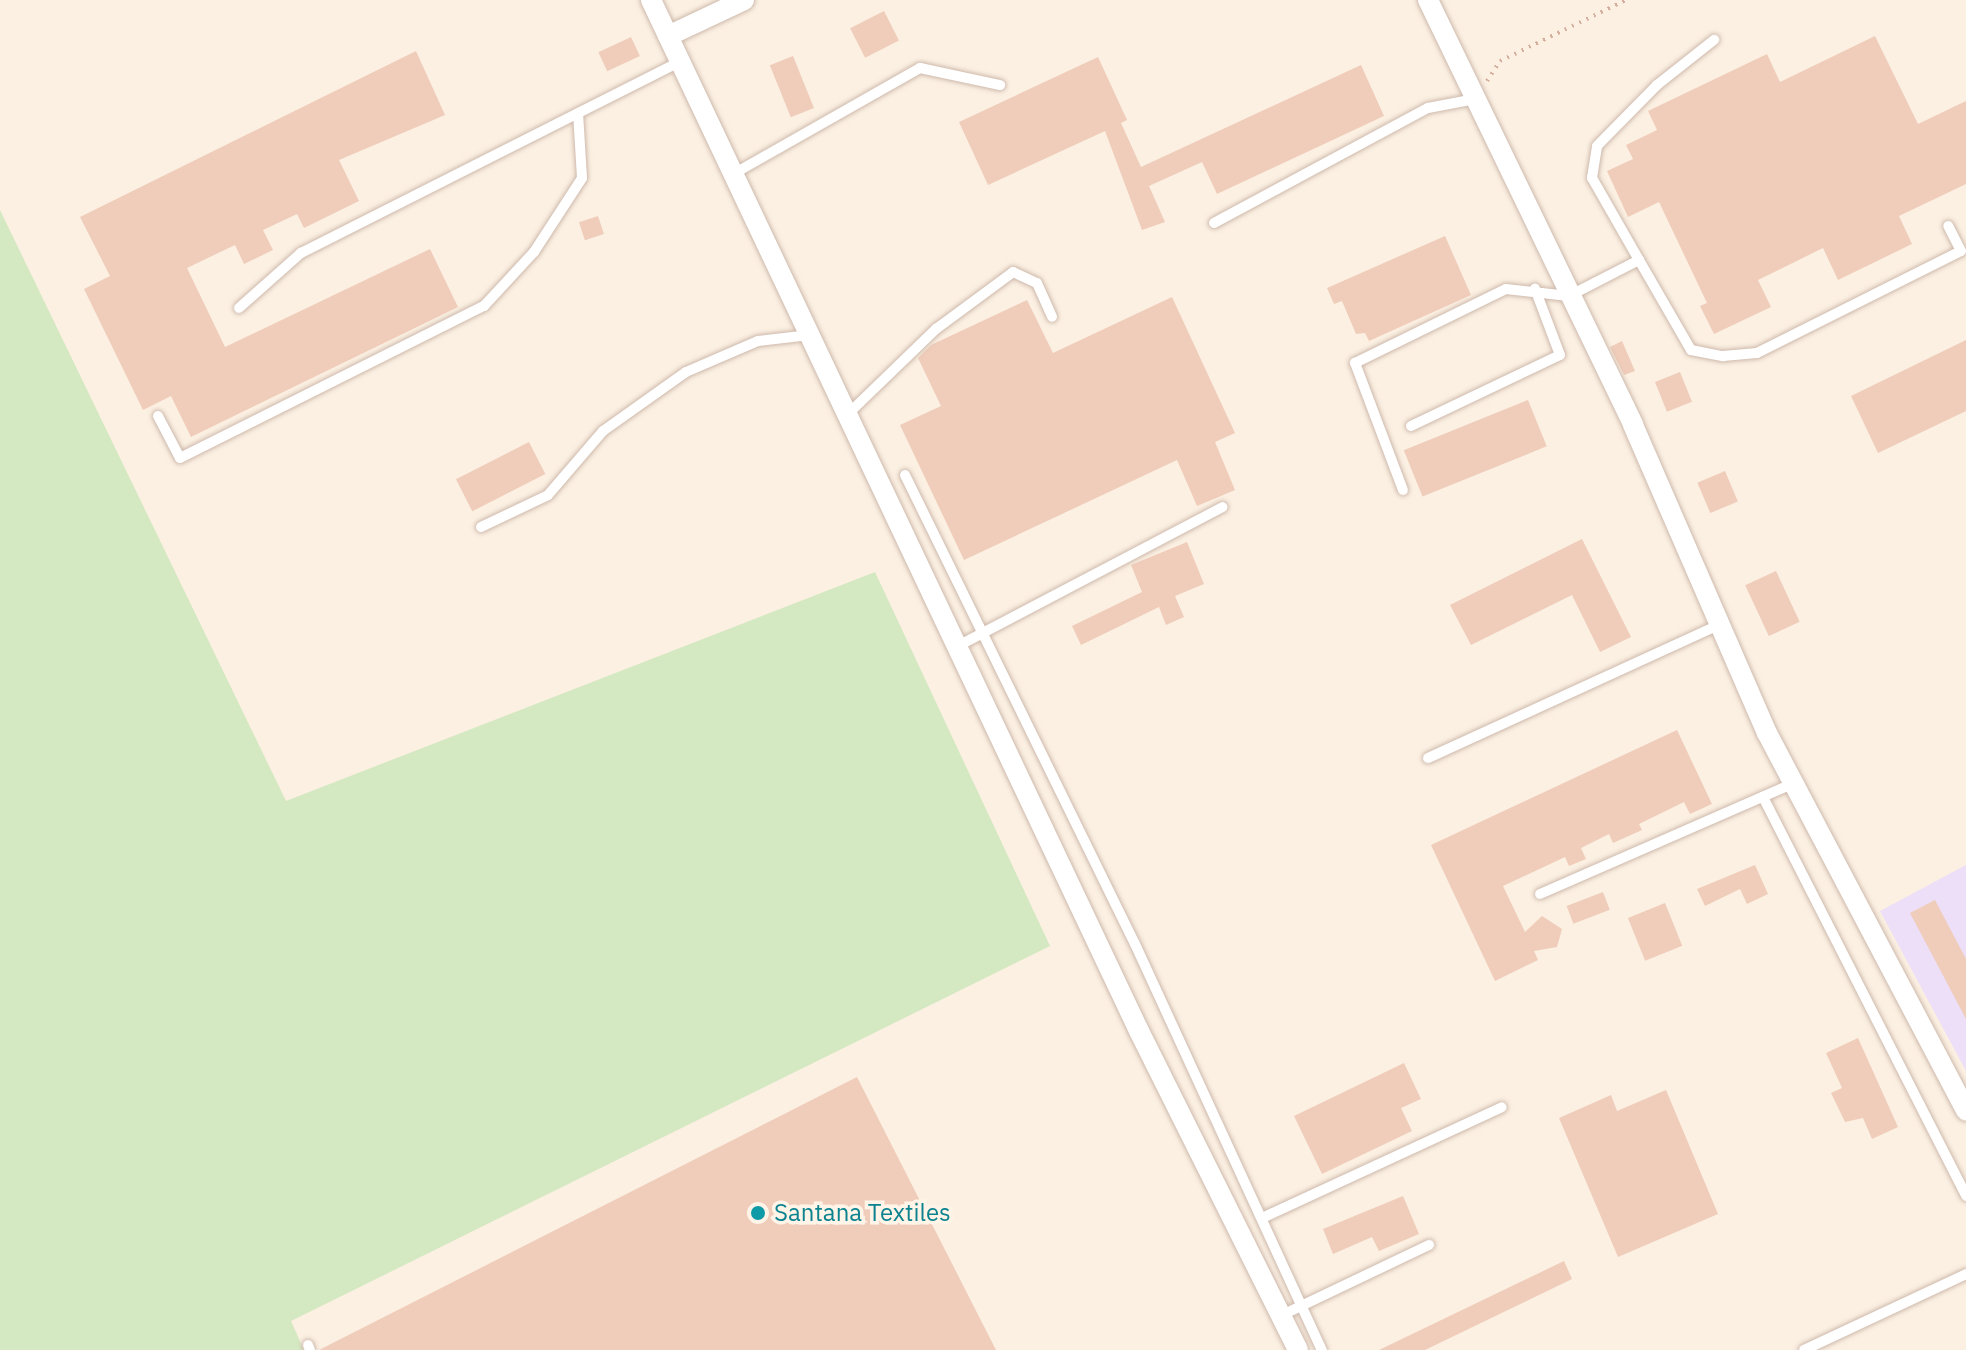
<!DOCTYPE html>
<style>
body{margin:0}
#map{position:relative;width:1966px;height:1350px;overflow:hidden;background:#fbf0e2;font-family:"IBM Plex Sans",sans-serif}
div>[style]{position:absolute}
.education>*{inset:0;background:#eddff7}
.green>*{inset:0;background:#d4e8c1}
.building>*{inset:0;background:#f0ccba;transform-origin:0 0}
.path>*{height:4px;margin-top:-2px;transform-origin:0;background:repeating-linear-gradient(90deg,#d5af9e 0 2px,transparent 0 8px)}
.roads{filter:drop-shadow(0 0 2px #ceb9ac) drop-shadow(0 0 2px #ceb9ac)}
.lane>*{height:10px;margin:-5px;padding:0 5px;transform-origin:5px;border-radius:5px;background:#fff}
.street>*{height:20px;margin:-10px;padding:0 10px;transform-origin:10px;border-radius:10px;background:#fff}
.dots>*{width:22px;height:22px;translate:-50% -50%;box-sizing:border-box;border:4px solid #fff4e8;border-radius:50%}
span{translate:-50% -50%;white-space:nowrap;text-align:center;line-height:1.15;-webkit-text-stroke:7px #fff4e8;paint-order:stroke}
.culture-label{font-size:24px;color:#0d838f}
.left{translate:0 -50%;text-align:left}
</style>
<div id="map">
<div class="education">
<div style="clip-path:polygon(1966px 865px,1966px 1071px,1880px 911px)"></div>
</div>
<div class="green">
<div style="clip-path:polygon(0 210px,286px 801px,875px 572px,1050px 946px,291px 1321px,304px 1350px,0 1350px)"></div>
</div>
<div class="building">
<div style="left:884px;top:11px;width:33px;height:38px;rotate:63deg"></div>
<div style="clip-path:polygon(1875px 36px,1918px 124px,1966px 101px,1966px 184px,1899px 216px,1912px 244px,1838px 280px,1823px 248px,1758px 280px,1771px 307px,1714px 334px,1700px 306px,1707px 303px,1659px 202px,1628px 217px,1607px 171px,1633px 159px,1626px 145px,1657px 130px,1648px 111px,1767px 54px,1780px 82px)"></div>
<div style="left:631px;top:37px;width:21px;height:36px;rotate:65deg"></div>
<div style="clip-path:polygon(416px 51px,445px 115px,339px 160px,359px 201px,304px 228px,297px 214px,263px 230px,273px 250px,244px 264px,235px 245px,187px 268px,225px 347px,430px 249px,458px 307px,191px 437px,171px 396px,143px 410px,84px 289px,110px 276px,80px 217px)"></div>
<div style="left:793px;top:56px;width:56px;height:25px;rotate:68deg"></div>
<div style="clip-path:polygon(1098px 57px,1127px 120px,1121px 123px,1141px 167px,1361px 65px,1384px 116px,1217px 194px,1202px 162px,1149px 186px,1165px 222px,1142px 230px,1105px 131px,988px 185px,959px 122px)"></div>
<div style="left:598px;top:216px;width:19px;height:20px;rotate:72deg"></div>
<div style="clip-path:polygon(1445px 236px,1471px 295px,1369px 341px,1365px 333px,1356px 334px,1342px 301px,1334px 304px,1327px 288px)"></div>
<div style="clip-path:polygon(1172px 297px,1235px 433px,1215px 442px,1235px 490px,1197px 506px,1177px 460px,964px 560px,900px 425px,941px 406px,918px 358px,931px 345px,1027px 300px,1053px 353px)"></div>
<div style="clip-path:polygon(1966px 340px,1966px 411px,1878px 453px,1851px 396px)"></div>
<div style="clip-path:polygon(1622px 341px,1635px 371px,1624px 375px,1610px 347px)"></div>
<div style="left:1680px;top:372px;width:32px;height:27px;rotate:68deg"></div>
<div style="left:1528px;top:400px;width:50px;height:134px;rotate:68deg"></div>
<div style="left:529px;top:442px;width:36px;height:82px;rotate:63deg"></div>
<div style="left:1725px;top:471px;width:33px;height:30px;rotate:67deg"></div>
<div style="clip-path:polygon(1582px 539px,1631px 637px,1600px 652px,1572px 595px,1471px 645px,1450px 605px)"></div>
<div style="clip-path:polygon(1187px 542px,1204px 584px,1175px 596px,1184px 617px,1166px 625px,1159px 607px,1081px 645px,1072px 626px,1142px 592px,1131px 565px)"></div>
<div style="left:1776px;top:571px;width:56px;height:34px;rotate:65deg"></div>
<div style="clip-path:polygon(1677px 730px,1712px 804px,1690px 814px,1684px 802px,1639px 824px,1642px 830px,1613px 843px,1609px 834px,1581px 848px,1586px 859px,1569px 866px,1565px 857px,1503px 886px,1525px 932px,1542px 916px,1562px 929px,1557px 947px,1534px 951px,1538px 960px,1495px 981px,1431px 845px)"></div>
<div style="clip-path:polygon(1755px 865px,1768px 894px,1747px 904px,1740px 889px,1705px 906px,1697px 889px)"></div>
<div style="left:1603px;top:892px;width:19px;height:39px;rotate:69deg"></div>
<div style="clip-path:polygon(1935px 900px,1966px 959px,1966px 1019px,1910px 913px)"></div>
<div style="left:1665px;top:903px;width:46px;height:40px;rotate:68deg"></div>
<div style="clip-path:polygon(1858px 1038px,1898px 1127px,1872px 1139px,1863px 1118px,1845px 1122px,1831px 1093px,1842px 1088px,1826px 1053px)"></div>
<div style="clip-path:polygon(1404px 1063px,1421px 1099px,1401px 1108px,1412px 1131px,1322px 1174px,1294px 1116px)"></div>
<div style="clip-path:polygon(857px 1077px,996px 1350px,319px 1350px)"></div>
<div style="clip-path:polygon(1666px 1090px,1718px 1214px,1618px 1257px,1559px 1118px,1611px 1095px,1617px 1111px)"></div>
<div style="clip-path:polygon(1403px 1196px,1419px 1234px,1379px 1251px,1372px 1237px,1333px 1254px,1323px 1229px)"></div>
<div style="clip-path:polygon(1564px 1261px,1572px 1279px,1425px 1350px,1379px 1350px)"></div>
</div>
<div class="path">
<div style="left:1487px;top:81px;width:24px;rotate:-57deg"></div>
<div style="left:1500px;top:61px;width:140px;rotate:-25.8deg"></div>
</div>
<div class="roads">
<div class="lane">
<div style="left:735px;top:173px;width:213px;rotate:-29.6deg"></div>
<div style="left:920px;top:68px;width:82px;rotate:12deg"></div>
<div style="left:1214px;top:223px;width:243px;rotate:-28.3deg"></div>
<div style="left:1428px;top:108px;width:48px;rotate:-10.8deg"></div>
<div style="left:1639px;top:260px;width:104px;rotate:60deg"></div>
<div style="left:1691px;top:350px;width:33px;rotate:11deg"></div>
<div style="left:1723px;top:356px;width:34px;rotate:-5deg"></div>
<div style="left:1757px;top:353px;width:228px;rotate:-26.6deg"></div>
<div style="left:1961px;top:251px;width:28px;rotate:-117deg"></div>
<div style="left:239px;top:308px;width:83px;rotate:-41.6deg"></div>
<div style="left:301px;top:253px;width:426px;rotate:-26.8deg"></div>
<div style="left:850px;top:412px;width:120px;rotate:-44deg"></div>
<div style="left:936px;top:329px;width:96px;rotate:-36.5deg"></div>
<div style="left:1013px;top:272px;width:26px;rotate:25deg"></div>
<div style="left:1037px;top:283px;width:37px;rotate:66deg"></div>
<div style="left:158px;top:416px;width:47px;rotate:62.4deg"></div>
<div style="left:180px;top:458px;width:340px;rotate:-26.6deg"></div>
<div style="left:484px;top:306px;width:74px;rotate:-47.2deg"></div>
<div style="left:534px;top:252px;width:88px;rotate:-57deg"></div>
<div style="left:582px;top:178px;width:65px;rotate:-93.5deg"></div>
<div style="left:1411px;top:426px;width:165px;rotate:-25.5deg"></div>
<div style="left:1560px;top:355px;width:71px;rotate:-110.7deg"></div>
<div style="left:905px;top:475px;width:522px;rotate:63.88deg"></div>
<div style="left:1135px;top:944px;width:447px;rotate:65.3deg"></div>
<div style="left:1403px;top:490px;width:136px;rotate:-110.7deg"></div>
<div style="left:1355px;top:363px;width:168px;rotate:-26.1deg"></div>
<div style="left:1506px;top:289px;width:63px;rotate:6.3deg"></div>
<div style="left:1569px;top:296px;width:79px;rotate:-27.2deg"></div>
<div style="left:1639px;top:260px;width:95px;rotate:-119.8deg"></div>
<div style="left:1592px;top:178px;width:32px;rotate:-81deg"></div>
<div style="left:1597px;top:146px;width:86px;rotate:-45.5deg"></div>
<div style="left:1657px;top:85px;width:73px;rotate:-38.3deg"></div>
<div style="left:481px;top:527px;width:74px;rotate:-25.5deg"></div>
<div style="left:548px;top:495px;width:84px;rotate:-49.3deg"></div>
<div style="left:603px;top:431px;width:102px;rotate:-35.4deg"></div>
<div style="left:686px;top:372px;width:78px;rotate:-23.3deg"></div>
<div style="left:758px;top:341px;width:52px;rotate:-6.6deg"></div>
<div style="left:956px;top:647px;width:301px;rotate:-27.7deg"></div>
<div style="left:1428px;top:758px;width:320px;rotate:-24.6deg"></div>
<div style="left:1763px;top:797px;width:448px;rotate:63deg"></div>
<div style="left:1540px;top:894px;width:277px;rotate:-23.6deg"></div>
<div style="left:1262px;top:1218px;width:264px;rotate:-24.8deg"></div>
<div style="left:1282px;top:1315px;width:163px;rotate:-25.5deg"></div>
<div style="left:308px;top:1345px;width:5px;rotate:68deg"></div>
<div style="left:1804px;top:1350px;width:179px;rotate:-25.1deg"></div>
</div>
<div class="street">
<div style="left:651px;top:0;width:1141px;rotate:64.67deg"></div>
<div style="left:1139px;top:1031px;width:356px;rotate:63.5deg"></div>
<div style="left:1428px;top:0;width:472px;rotate:64.2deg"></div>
<div style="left:1633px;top:425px;width:336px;rotate:66.5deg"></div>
<div style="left:1767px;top:733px;width:427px;rotate:62.2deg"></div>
<div style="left:668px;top:36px;width:84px;rotate:-25.3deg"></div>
</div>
</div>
<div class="dots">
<div style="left:758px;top:1213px;background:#0f9aa8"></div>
</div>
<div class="culture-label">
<span class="left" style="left:774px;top:1213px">Santana Textiles</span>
</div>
</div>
